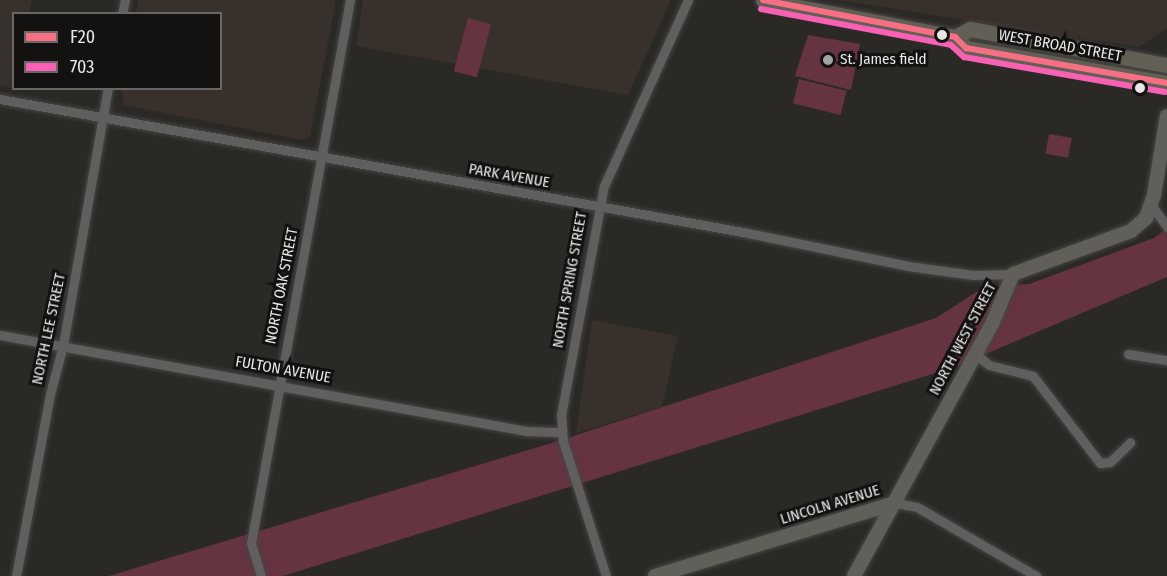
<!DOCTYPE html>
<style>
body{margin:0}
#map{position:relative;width:1167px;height:576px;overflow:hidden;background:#2b2926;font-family:"Fira Sans Condensed",sans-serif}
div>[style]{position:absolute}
.built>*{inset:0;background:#38302a}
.green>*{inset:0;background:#663341;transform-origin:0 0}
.roads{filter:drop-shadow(0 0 2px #464543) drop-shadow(0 0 2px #464543)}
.street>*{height:9px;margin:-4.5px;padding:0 4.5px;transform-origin:4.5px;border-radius:4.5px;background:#605f5d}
.secondary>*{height:14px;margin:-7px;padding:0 7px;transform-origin:7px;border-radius:7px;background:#615f59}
.primary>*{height:15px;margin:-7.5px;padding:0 7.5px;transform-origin:7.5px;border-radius:7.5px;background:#625f54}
.bus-1>*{height:6px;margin:-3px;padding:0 3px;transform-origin:3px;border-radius:3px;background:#f76f85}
.bus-2>*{height:6px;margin:-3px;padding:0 3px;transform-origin:3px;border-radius:3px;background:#f860b3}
.dots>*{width:16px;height:16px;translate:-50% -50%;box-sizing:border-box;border:3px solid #131210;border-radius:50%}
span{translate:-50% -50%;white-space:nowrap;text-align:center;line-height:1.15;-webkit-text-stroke:6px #131210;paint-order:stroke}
.street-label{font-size:15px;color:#e9e7e5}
.poi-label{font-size:15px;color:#e9e7e5}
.left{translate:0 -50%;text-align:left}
.legend{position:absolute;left:12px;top:12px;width:210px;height:78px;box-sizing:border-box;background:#131210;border:2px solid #696765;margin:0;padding:8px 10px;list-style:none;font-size:18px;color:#e9e7e5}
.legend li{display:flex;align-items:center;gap:12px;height:30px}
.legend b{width:30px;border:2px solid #696765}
</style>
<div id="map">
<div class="built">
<div style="clip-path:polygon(0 0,32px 0,29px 13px,14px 14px,13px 88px,0 85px)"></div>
<div style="clip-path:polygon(138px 0,336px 0,310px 136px,303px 140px,123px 105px,122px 89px,220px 88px,220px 14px,136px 13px)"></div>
<div style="clip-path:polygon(363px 0,671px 0,628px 95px,356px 46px)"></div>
<div style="clip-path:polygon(838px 0,1167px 0,1167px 28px,1139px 47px)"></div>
<div style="clip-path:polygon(592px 320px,678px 336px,662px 407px,576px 433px)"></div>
</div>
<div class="green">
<div style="left:468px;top:18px;width:24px;height:55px;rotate:15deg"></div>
<div style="clip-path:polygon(808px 35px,860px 44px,851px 90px,795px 76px)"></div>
<div style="left:799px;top:79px;width:49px;height:25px;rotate:14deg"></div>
<div style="left:1049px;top:134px;width:23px;height:20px;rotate:10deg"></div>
<div style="clip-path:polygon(1167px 228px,1167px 277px,955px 367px,283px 576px,109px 576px,555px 442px,936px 318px,984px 287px,1029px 284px,1154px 238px)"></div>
</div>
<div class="roads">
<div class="street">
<div style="left:122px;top:14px;width:14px;rotate:-78deg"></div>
<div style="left:0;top:99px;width:755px;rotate:10.15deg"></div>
<div style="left:743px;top:232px;width:168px;rotate:11.6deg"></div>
<div style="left:908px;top:266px;width:66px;rotate:7.9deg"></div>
<div style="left:973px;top:275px;width:40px;rotate:-1.4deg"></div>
<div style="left:1152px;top:206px;width:26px;rotate:54deg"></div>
<div style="left:0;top:335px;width:535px;rotate:10.34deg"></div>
<div style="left:526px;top:431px;width:35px;rotate:2deg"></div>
<div style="left:975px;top:354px;width:18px;rotate:38deg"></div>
<div style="left:989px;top:365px;width:45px;rotate:14deg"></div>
<div style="left:1033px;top:376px;width:110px;rotate:52.4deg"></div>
<div style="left:1100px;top:463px;width:10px;rotate:-6deg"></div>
<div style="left:1110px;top:462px;width:28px;rotate:-44deg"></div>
<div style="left:1128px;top:354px;width:39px;rotate:9deg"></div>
<div style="left:895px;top:503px;width:22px;rotate:10deg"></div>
<div style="left:917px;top:507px;width:138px;rotate:30.1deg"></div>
<div style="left:16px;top:576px;width:185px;rotate:-79.4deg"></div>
<div style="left:50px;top:394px;width:51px;rotate:-75.1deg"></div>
<div style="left:63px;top:345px;width:261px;rotate:-80.1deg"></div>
<div style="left:261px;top:576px;width:34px;rotate:-107deg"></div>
<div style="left:251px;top:543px;width:552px;rotate:-79.67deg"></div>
<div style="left:606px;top:576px;width:142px;rotate:-107.7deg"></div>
<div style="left:563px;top:441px;width:26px;rotate:-94deg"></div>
<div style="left:561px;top:415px;width:233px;rotate:-79.4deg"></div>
<div style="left:604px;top:186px;width:204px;rotate:-65.7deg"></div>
</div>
<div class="secondary">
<div style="left:655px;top:576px;width:251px;rotate:-16.9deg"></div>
<div style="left:854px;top:576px;width:287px;rotate:-61.3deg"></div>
<div style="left:992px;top:324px;width:54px;rotate:-67.2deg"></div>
<div style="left:1013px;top:274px;width:126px;rotate:-20deg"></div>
<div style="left:1131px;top:231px;width:20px;rotate:-41deg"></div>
<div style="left:1146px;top:218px;width:24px;rotate:-71deg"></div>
<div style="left:1154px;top:195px;width:80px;rotate:-80.7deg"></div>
</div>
<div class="primary">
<div style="left:763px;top:0;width:196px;rotate:10.9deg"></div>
<div style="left:955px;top:37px;width:16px;rotate:45deg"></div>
<div style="left:966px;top:48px;width:204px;rotate:9.9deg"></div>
<div style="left:955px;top:37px;width:17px;rotate:-28deg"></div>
<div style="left:970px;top:29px;width:200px;rotate:10.4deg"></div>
</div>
</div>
<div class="bus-1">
<div style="left:763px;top:0;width:196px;rotate:10.9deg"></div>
<div style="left:955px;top:37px;width:16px;rotate:45deg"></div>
<div style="left:966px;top:48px;width:204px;rotate:9.9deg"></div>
</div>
<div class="bus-2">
<div style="left:761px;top:9px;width:193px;rotate:10.7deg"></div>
<div style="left:951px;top:45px;width:18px;rotate:43deg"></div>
<div style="left:964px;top:57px;width:204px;rotate:9.9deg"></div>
</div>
<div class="dots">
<div style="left:942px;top:35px;background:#e9e7e5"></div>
<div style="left:828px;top:60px;background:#a6a4a2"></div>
<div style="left:1140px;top:88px;background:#e9e7e5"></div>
</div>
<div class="street-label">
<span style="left:1060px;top:46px;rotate:10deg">WEST BROAD STREET</span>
<span style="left:509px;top:176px;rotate:10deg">PARK AVENUE</span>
<span style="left:570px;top:280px;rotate:-80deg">NORTH SPRING STREET</span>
<span style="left:282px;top:286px;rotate:-79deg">NORTH OAK STREET</span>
<span style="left:49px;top:329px;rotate:-78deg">NORTH LEE STREET</span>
<span style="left:963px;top:339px;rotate:-62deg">NORTH WEST STREET</span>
<span style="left:283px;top:370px;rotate:10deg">FULTON AVENUE</span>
<span style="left:830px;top:505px;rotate:-17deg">LINCOLN AVENUE</span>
</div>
<div class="poi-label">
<span class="left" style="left:840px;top:60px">St. James field</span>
</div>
<ul class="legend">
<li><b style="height:8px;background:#f76f85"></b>F20</li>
<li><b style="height:8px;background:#f860b3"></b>703</li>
</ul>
</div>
